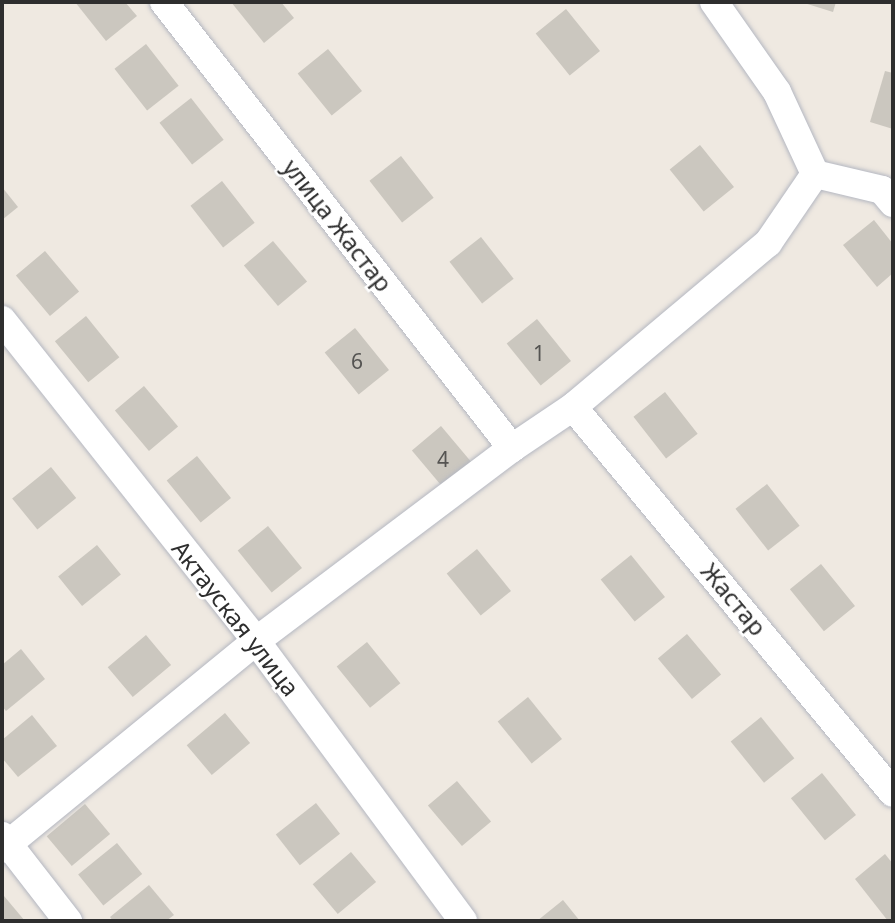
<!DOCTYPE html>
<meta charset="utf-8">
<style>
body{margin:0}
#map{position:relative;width:895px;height:923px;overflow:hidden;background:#efe9e1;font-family:"Noto Sans",sans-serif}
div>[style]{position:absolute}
.building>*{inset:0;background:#cbc7bf;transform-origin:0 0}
.roads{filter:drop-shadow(0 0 2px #b4b7c1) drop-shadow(0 0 2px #b4b7c1)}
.minor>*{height:28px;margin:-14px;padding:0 14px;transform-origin:14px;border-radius:14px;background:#fff}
span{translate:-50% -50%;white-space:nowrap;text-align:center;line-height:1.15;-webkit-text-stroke:5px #fff;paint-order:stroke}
.number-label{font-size:21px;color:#555452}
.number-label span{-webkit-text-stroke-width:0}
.street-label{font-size:24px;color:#2e2e2e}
.frame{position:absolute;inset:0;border:4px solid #2e2e2e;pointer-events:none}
</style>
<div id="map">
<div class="building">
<div style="clip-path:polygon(75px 2px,125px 2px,137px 16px,106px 41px)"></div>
<div style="clip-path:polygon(231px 2px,281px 2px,294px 18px,264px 43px)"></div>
<div style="clip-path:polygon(801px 2px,836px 2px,833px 12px)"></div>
<div style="left:566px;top:9px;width:54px;height:39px;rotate:51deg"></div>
<div style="left:146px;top:44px;width:53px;height:40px;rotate:52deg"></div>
<div style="left:328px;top:49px;width:54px;height:39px;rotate:51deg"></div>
<div style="clip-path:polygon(885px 71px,893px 73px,893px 129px,870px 122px)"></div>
<div style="left:191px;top:98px;width:53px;height:40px;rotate:52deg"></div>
<div style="left:700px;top:145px;width:54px;height:39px;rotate:51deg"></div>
<div style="left:401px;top:156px;width:53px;height:40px;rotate:52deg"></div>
<div style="left:222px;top:181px;width:53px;height:40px;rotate:52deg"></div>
<div style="clip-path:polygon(2px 187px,18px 207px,2px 220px)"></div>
<div style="clip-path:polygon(874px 220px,893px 244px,893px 273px,877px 287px,843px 245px)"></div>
<div style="left:481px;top:237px;width:53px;height:40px;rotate:52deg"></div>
<div style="left:273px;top:241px;width:53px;height:38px;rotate:50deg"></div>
<div style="left:45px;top:251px;width:53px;height:38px;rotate:50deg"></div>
<div style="left:86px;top:316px;width:53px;height:40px;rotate:51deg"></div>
<div style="left:537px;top:319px;width:54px;height:39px;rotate:51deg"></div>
<div style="left:355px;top:328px;width:54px;height:39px;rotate:51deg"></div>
<div style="left:144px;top:386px;width:53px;height:38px;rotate:50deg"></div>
<div style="left:665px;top:392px;width:53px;height:40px;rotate:52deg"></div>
<div style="left:441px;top:426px;width:53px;height:38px;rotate:50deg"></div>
<div style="left:197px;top:456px;width:54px;height:39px;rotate:51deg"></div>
<div style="left:51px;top:467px;width:40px;height:50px;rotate:51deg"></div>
<div style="left:767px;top:484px;width:53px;height:40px;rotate:52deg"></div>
<div style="left:268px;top:526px;width:54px;height:39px;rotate:51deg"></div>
<div style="left:97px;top:545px;width:38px;height:50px;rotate:51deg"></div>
<div style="left:477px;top:549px;width:54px;height:39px;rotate:51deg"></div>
<div style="left:631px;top:555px;width:54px;height:39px;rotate:51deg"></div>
<div style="left:821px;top:564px;width:54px;height:40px;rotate:51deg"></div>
<div style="left:687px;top:634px;width:53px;height:38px;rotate:50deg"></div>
<div style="left:146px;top:635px;width:39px;height:50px;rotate:50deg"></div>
<div style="left:367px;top:642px;width:53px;height:39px;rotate:51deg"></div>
<div style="clip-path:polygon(21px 649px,45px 679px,6px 711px,2px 706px,2px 665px)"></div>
<div style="left:528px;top:697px;width:54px;height:39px;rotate:51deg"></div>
<div style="left:225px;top:713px;width:39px;height:50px;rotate:50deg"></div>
<div style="clip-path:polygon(32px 715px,57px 746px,18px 777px,2px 758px,2px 740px)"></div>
<div style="left:761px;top:717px;width:53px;height:39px;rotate:51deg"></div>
<div style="left:822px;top:773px;width:54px;height:40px;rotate:51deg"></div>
<div style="left:457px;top:781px;width:53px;height:38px;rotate:50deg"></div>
<div style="left:316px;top:803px;width:39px;height:51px;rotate:52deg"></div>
<div style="left:85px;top:804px;width:39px;height:50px;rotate:50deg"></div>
<div style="left:117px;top:843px;width:40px;height:50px;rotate:51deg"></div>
<div style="left:351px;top:852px;width:39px;height:50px;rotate:50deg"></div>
<div style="clip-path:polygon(885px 854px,893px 864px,893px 917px,888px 921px,855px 879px)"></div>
<div style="clip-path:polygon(149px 885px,174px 915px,166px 921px,113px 921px,110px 917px)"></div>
<div style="clip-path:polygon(4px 896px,25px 921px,2px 921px)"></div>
<div style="clip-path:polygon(563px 900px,580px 921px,537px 921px)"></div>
</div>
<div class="roads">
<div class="minor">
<div style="left:164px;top:2px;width:566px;rotate:52.04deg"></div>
<div style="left:714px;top:2px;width:110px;rotate:55deg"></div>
<div style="left:777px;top:92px;width:90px;rotate:65.1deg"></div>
<div style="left:815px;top:174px;width:69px;rotate:13.4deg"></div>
<div style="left:882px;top:190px;width:17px;rotate:50deg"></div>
<div style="left:2px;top:320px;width:409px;rotate:51.6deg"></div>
<div style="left:256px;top:641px;width:348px;rotate:53.5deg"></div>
<div style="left:573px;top:407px;width:501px;rotate:50.34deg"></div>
<div style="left:2px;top:836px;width:108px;rotate:52.2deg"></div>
<div style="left:2px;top:849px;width:328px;rotate:-39.3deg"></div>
<div style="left:256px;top:641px;width:321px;rotate:-37deg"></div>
<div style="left:512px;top:448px;width:73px;rotate:-33.9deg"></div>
<div style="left:573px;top:407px;width:255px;rotate:-40.1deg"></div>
<div style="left:768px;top:243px;width:83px;rotate:-55.7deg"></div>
</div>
</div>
<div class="number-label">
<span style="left:539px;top:353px">1</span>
<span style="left:357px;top:361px">6</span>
<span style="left:443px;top:459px">4</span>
</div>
<div class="street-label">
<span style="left:338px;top:225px;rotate:52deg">улица Жастар</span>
<span style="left:734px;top:599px;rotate:50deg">Жастар</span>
<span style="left:236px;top:618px;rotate:52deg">Актауская улица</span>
</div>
<div class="frame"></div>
</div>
